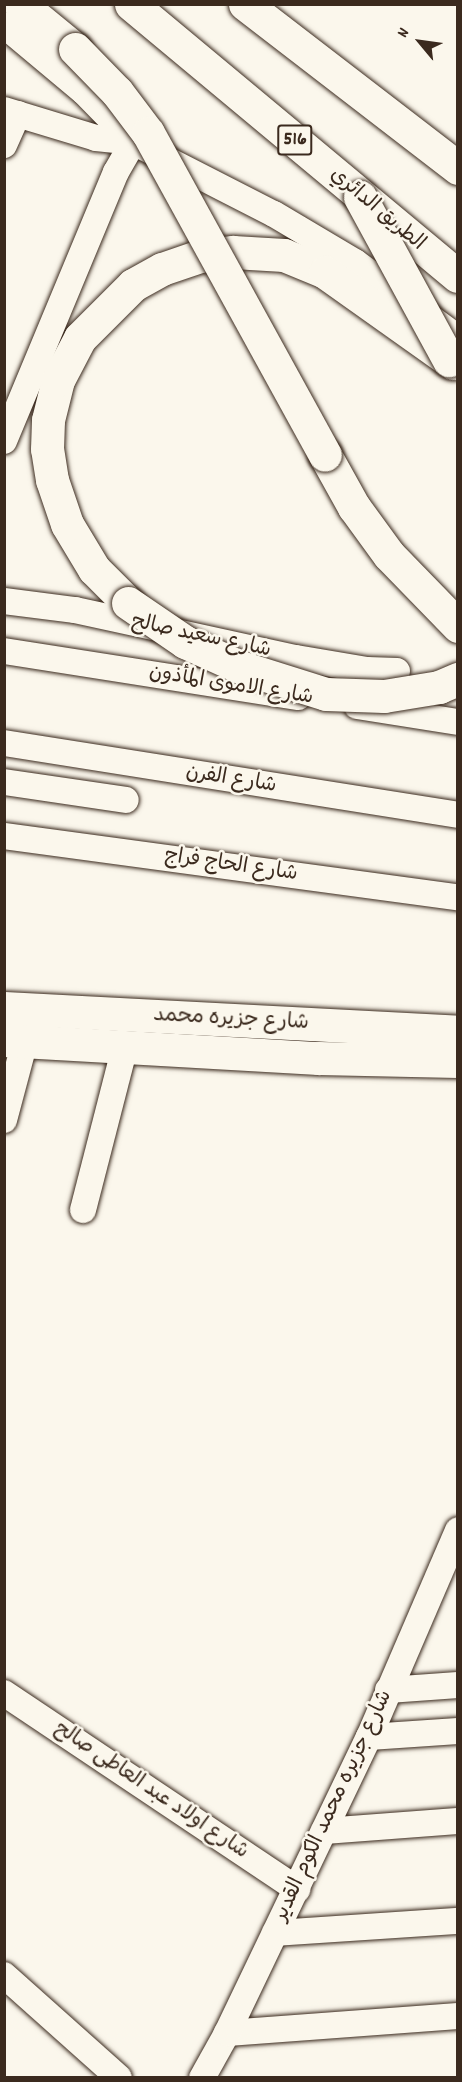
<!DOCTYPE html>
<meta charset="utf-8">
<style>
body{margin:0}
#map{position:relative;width:462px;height:2082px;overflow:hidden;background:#fbf7ec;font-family:Dekko,"Playpen Sans Arabic",sans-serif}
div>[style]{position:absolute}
.roads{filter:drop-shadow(0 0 2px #3b2a1e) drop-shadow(0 0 2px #3b2a1e)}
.minor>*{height:26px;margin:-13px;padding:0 13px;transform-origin:13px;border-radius:13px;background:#fbf7ec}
.secondary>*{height:33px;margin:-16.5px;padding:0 16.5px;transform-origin:16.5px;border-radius:16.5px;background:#fbf7ec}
.motorway>*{height:33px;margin:-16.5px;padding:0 16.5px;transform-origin:16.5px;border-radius:16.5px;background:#fbf7ec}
.bridges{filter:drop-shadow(0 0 2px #3b2a1e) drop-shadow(0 0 2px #3b2a1e)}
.motorway-bridge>*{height:33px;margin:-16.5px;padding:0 16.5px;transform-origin:16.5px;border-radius:16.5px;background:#fbf7ec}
span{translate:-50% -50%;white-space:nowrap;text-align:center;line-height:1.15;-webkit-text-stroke:5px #fbf7ec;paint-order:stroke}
.shield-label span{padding:2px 4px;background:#fbf7ec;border:2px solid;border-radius:4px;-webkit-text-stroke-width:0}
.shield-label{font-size:20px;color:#3b2a1e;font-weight:700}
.street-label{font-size:21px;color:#3b2a1e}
.frame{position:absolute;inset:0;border:6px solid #3b2a1e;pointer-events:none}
.north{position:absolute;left:390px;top:12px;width:60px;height:60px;-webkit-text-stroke:4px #fbf7ec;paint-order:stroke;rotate:299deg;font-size:16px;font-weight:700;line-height:24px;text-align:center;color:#3b2a1e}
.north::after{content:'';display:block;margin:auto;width:21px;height:27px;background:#3b2a1e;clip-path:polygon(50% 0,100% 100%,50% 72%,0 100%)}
</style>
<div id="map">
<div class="roads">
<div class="minor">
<div style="left:4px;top:25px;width:104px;rotate:39.9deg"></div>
<div style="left:84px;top:92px;width:70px;rotate:45.6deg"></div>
<div style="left:133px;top:142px;width:158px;rotate:27.1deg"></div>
<div style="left:274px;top:214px;width:94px;rotate:30.7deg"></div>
<div style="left:355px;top:262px;width:128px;rotate:36.4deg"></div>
<div style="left:4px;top:110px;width:96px;rotate:16.9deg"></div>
<div style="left:96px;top:138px;width:37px;rotate:6deg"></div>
<div style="left:4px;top:145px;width:34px;rotate:-66deg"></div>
<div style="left:4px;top:441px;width:291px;rotate:-67.4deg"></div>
<div style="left:116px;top:172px;width:34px;rotate:-60deg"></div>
<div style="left:4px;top:601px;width:72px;rotate:7.2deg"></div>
<div style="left:75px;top:610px;width:226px;rotate:12.3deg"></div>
<div style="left:296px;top:658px;width:72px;rotate:9.6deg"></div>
<div style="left:367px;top:670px;width:30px;rotate:2deg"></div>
<div style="left:4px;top:651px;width:298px;rotate:8.9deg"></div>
<div style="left:357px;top:706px;width:102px;rotate:9deg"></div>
<div style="left:4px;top:743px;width:460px;rotate:9deg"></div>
<div style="left:4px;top:782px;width:123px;rotate:8.4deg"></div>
<div style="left:4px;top:836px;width:458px;rotate:7.7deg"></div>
<div style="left:4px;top:1120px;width:82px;rotate:-75.1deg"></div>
<div style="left:83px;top:1210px;width:169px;rotate:-75.6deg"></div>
<div style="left:388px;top:1690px;width:70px;rotate:-4.1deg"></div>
<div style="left:4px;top:1693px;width:353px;rotate:33.8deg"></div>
<div style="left:369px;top:1737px;width:89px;rotate:-3.9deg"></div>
<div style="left:324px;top:1831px;width:134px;rotate:-4.3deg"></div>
<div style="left:275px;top:1933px;width:183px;rotate:-3.8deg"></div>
<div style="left:4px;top:1975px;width:154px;rotate:41.8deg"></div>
<div style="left:227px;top:2033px;width:232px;rotate:-4.2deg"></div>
<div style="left:202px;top:2078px;width:51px;rotate:-60.9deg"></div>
<div style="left:227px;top:2033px;width:328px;rotate:-64.4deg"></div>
<div style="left:369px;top:1737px;width:225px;rotate:-66.7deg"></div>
</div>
<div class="secondary">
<div style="left:4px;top:1008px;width:455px;rotate:3deg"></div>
<div style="left:4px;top:1040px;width:315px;rotate:3.3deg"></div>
<div style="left:318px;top:1058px;width:140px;rotate:1.2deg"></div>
</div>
<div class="motorway">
<div style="left:20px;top:4px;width:71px;rotate:39.3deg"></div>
<div style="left:131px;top:4px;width:425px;rotate:39.8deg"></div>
<div style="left:245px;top:4px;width:269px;rotate:37.6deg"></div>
<div style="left:325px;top:455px;width:60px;rotate:60.9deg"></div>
<div style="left:354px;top:507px;width:59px;rotate:53.9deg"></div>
<div style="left:389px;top:555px;width:99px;rotate:45.8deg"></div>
<div style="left:128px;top:603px;width:48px;rotate:-135deg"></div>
<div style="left:94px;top:569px;width:52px;rotate:-121deg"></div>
<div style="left:67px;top:524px;width:46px;rotate:-108.8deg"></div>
<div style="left:52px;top:480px;width:31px;rotate:-99deg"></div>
<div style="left:47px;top:449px;width:29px;rotate:-88deg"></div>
<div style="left:48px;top:420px;width:41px;rotate:-76deg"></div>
<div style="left:58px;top:380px;width:47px;rotate:-62.4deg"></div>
<div style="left:80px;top:338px;width:75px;rotate:-45deg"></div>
<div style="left:133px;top:285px;width:33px;rotate:-29deg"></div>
<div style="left:162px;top:269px;width:39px;rotate:-19deg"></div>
<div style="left:199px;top:256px;width:34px;rotate:-7deg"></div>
<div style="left:233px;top:252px;width:51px;rotate:3.4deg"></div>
<div style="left:284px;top:255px;width:44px;rotate:22.5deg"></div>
<div style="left:325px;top:272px;width:157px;rotate:35.4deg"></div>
</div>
</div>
<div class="bridges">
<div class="motorway-bridge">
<div style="left:75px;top:49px;width:60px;rotate:45.7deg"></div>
<div style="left:117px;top:92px;width:51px;rotate:52.9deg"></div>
<div style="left:148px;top:133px;width:367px;rotate:61.2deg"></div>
<div style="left:360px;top:197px;width:186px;rotate:61.4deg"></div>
<div style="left:128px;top:603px;width:69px;rotate:34.4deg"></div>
<div style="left:185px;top:642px;width:60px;rotate:24.4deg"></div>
<div style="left:240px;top:667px;width:90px;rotate:17.4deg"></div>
<div style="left:326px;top:694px;width:58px;rotate:2deg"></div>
<div style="left:384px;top:696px;width:56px;rotate:-9.3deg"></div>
<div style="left:439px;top:687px;width:21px;rotate:-23deg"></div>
</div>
</div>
<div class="shield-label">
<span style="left:295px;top:140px">516</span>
</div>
<div class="street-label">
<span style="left:377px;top:210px;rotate:40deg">الطريق الدائري</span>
<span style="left:201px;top:637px;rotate:12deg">شارع سعيد صالح</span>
<span style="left:231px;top:686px;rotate:9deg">شارع الاموى المأذون</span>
<span style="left:231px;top:780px;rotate:9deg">شارع الفرن</span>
<span style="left:231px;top:866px;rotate:8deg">شارع الحاج فراج</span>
<span style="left:231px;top:1020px;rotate:3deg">شارع جزيره محمد</span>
<span style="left:151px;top:1791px;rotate:34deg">شارع اولاد عبد العاطى صالح</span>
<span style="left:334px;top:1806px;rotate:-65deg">شارع جزيره محمد الكوم القدير</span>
</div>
<div class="frame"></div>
<div class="north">N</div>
</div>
